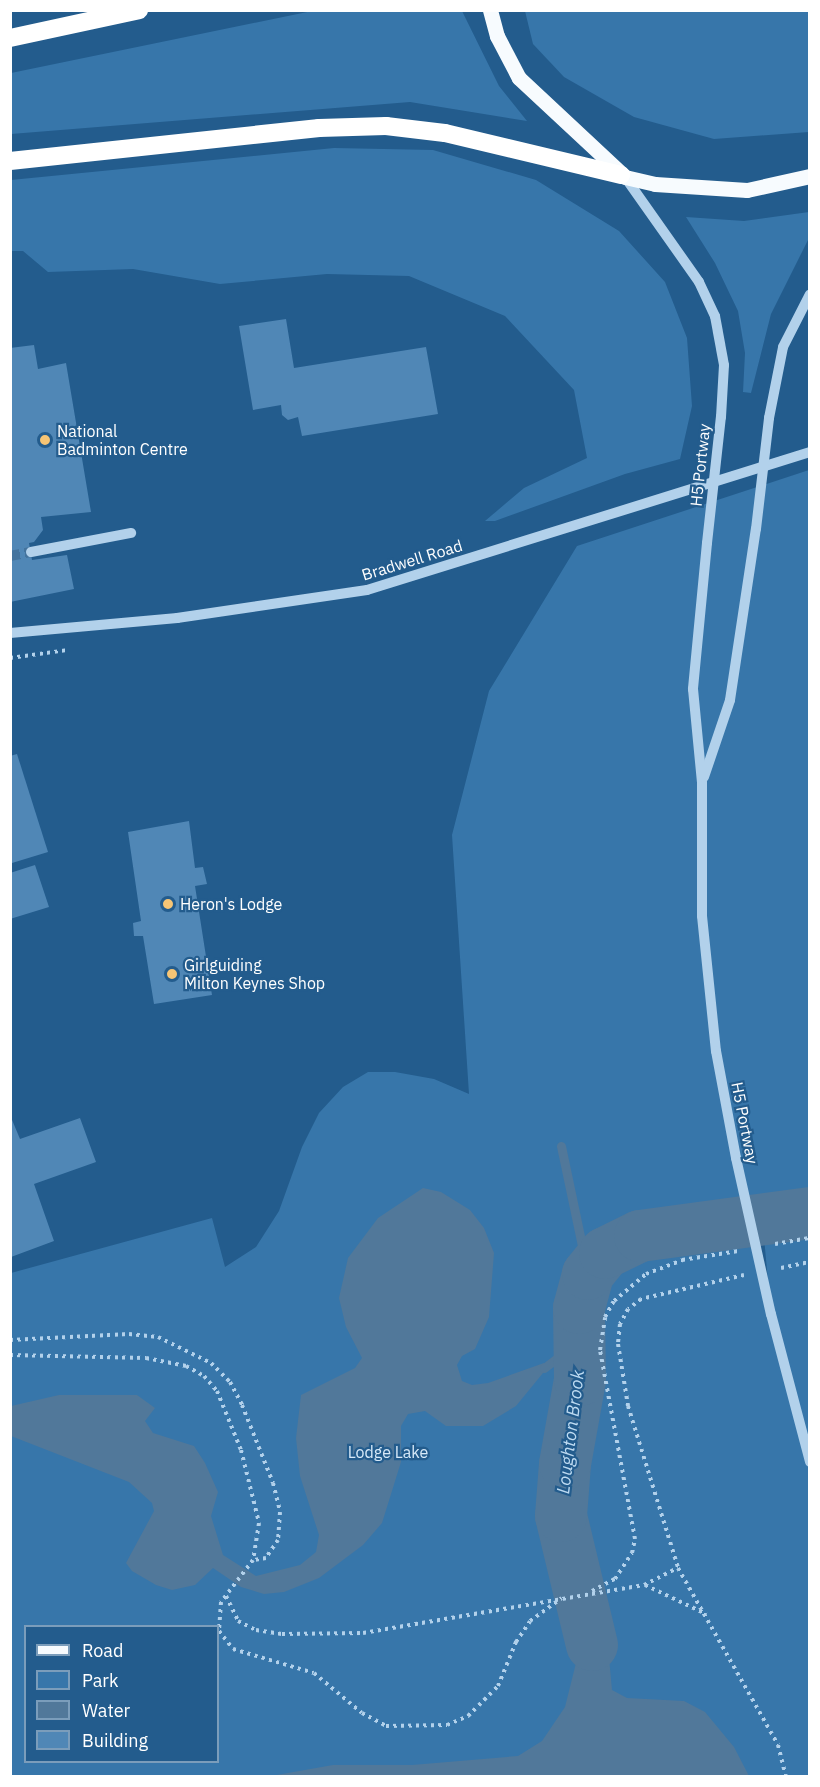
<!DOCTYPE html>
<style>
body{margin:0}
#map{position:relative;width:820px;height:1787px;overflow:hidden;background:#235c8d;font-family:"IBM Plex Sans",sans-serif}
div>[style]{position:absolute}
.green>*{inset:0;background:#3776aa}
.water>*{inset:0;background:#51789a}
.stream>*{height:9px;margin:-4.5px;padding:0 4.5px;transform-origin:4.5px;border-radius:4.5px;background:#51789a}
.river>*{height:52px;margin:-26px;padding:0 26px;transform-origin:26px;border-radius:26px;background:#51789a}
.building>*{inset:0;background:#5087b6}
.minor-tunnel>*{height:10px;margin-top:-5px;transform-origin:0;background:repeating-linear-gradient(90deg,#44749e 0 10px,transparent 0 15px)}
.path>*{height:4px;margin-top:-2px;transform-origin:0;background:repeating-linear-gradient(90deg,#b2d1eb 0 3px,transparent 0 7.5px)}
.minor>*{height:10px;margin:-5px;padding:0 5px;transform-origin:5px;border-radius:5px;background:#b2d1eb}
.major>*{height:15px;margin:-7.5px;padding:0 7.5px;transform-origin:7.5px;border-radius:7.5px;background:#f7fbfe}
.highway>*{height:18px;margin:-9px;padding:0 9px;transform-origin:9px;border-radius:9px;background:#fff}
.minor-bridge>*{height:10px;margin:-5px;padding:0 5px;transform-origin:5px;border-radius:5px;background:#b2d1eb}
.dots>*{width:16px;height:16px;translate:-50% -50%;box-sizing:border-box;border:3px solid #235c8d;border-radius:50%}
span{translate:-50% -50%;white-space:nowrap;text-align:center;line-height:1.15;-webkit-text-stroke:4.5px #235c8d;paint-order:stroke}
.poi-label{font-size:16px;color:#fff}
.left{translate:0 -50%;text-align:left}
.street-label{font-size:16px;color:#fff}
.park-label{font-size:16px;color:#d7e9f8}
.water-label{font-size:18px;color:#bedbf2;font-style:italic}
.frame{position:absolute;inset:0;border:12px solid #fff;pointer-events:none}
.legend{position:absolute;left:24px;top:1625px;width:195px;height:138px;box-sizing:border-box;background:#235c8d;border:2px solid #7b9dbb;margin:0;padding:8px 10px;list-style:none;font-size:18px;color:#fff}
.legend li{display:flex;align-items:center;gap:12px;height:30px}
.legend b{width:30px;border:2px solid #7b9dbb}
</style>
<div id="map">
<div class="green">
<div style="clip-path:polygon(317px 10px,462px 11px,499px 86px,527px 121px,410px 102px,11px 134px,11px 73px)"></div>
<div style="clip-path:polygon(525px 11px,809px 11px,809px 132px,714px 139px,634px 117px,564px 77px,533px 44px)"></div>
<div style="clip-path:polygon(334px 148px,433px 150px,536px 180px,619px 231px,665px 282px,687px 338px,692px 406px,680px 459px,625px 474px,495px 521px,485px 521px,524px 488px,587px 458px,574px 390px,505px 316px,409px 276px,327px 274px,220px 284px,133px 269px,48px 272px,23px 251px,11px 251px,11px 180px)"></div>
<div style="clip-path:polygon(809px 212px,809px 238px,771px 314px,751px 393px,743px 392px,745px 353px,738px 311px,715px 263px,686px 217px,744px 221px)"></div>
<div style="clip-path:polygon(evenodd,809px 470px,809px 1776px,11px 1776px,11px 1273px,212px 1218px,225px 1267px,256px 1247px,279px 1211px,302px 1147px,319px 1113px,343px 1087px,368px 1072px,395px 1072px,434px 1079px,469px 1094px,452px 835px,489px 691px,577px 546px,809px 470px,806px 1214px,763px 1226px,770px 1303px,754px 1219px,806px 1214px,809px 470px,26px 1626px,218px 1626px,218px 1762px,26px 1762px,26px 1626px)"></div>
</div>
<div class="water">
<div style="clip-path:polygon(423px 1188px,441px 1192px,470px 1210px,484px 1228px,494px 1253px,489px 1317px,475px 1349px,462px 1356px,457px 1365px,462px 1381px,472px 1385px,488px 1383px,544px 1363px,543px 1373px,516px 1406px,483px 1426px,446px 1426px,425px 1411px,408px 1414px,401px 1426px,401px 1462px,382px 1523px,363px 1545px,319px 1578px,284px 1592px,264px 1594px,241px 1587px,213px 1568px,195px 1585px,172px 1590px,156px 1585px,132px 1571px,126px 1563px,154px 1511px,152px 1503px,129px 1482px,11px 1436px,11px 1406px,59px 1395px,137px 1395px,155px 1408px,145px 1421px,153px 1433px,194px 1446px,205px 1463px,218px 1492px,211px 1516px,223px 1555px,256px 1576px,300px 1565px,316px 1552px,319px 1535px,300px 1476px,296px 1438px,301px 1395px,355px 1368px,362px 1358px,346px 1327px,339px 1298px,348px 1258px,378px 1218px)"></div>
<div style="clip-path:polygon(581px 1643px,608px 1646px,612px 1690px,627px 1698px,684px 1701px,705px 1712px,734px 1747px,749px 1776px,271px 1776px,333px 1765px,412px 1765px,518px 1756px,542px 1741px,565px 1707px)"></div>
</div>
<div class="stream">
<div style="left:561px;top:1146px;width:131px;rotate:78.1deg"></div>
<div style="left:544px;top:1368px;width:20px;rotate:-37deg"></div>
<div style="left:560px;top:1356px;width:37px;rotate:-61deg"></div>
</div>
<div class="river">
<div style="left:592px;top:1645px;width:133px;rotate:-103.5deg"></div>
<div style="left:561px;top:1516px;width:52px;rotate:-85.6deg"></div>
<div style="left:565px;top:1464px;width:85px;rotate:-79.9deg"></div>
<div style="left:580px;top:1380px;width:72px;rotate:-90.8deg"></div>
<div style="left:579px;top:1308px;width:35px;rotate:-75deg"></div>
<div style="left:588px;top:1274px;width:27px;rotate:-51deg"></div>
<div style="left:605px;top:1253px;width:39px;rotate:-26deg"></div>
<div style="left:640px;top:1236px;width:172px;rotate:-7.7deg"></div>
</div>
<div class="building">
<div style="clip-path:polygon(286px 319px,294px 368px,426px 347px,438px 414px,302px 436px,298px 417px,288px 420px,282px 415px,281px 405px,253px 410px,239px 326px)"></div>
<div style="clip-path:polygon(34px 345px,38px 369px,66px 363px,91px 512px,41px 517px,43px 530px,34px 542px,29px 543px,32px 560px,67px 555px,74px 589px,10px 602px,10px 348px)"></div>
<div style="clip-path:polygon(17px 754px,48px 852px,12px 863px,10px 756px)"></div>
<div style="clip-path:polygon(189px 821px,195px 868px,203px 867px,207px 884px,195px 886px,212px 995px,154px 1004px,143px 936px,134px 936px,133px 923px,141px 921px,128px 832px)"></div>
<div style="clip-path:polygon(35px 865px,49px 907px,10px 919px,10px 873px)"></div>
<div style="clip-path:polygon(10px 1115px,20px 1139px,80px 1118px,96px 1162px,34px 1184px,54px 1241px,11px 1257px)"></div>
</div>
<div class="minor-tunnel">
<div style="left:10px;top:556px;width:21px;rotate:-11deg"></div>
</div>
<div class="path">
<div style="left:10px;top:658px;width:59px;rotate:-7.9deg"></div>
<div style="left:775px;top:1244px;width:36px;rotate:-10deg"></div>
<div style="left:781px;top:1268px;width:30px;rotate:-12deg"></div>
<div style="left:744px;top:1275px;width:106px;rotate:166.9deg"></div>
<div style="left:641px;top:1299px;width:16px;rotate:142deg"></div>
<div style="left:628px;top:1309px;width:17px;rotate:118deg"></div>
<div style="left:620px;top:1324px;width:20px;rotate:96deg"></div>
<div style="left:618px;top:1344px;width:63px;rotate:80.8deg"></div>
<div style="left:628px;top:1406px;width:170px;rotate:72.8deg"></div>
<div style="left:678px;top:1568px;width:203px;rotate:60.5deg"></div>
<div style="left:778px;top:1745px;width:32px;rotate:76deg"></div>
<div style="left:10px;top:1340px;width:119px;rotate:-2.9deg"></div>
<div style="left:129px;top:1334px;width:29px;rotate:6deg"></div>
<div style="left:158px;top:1337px;width:59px;rotate:26.1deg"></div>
<div style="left:211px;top:1363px;width:27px;rotate:45deg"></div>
<div style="left:230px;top:1382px;width:26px;rotate:62deg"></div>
<div style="left:242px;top:1405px;width:84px;rotate:68.3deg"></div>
<div style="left:273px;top:1483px;width:30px;rotate:76deg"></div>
<div style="left:280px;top:1512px;width:28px;rotate:94deg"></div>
<div style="left:278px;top:1540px;width:22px;rotate:124deg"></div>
<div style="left:266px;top:1558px;width:13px;rotate:171deg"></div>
<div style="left:10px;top:1355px;width:136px;rotate:1.3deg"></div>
<div style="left:146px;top:1358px;width:41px;rotate:11.3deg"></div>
<div style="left:186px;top:1366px;width:21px;rotate:29deg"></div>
<div style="left:204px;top:1376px;width:20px;rotate:49deg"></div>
<div style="left:217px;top:1391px;width:64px;rotate:67.9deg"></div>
<div style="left:241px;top:1450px;width:75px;rotate:76.1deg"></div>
<div style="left:259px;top:1523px;width:37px;rotate:99deg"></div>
<div style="left:253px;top:1560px;width:53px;rotate:127.3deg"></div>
<div style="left:221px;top:1602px;width:29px;rotate:94deg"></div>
<div style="left:219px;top:1631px;width:23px;rotate:52deg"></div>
<div style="left:233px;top:1649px;width:84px;rotate:16.5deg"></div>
<div style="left:314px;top:1673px;width:62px;rotate:39.8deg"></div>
<div style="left:362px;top:1713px;width:27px;rotate:28deg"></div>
<div style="left:386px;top:1726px;width:61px;rotate:-0.9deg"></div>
<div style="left:447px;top:1725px;width:23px;rotate:-23deg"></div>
<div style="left:468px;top:1716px;width:42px;rotate:-45deg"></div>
<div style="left:498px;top:1686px;width:48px;rotate:-67.8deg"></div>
<div style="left:516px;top:1642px;width:25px;rotate:-56deg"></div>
<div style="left:530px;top:1621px;width:39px;rotate:-36deg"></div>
<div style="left:645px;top:1585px;width:68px;rotate:25.4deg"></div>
<div style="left:592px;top:1591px;width:26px;rotate:-28deg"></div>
<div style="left:615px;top:1579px;width:31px;rotate:-57deg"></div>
<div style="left:632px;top:1553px;width:14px;rotate:-78deg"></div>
<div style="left:635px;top:1539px;width:192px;rotate:-100.5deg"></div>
<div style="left:600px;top:1350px;width:33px;rotate:-81deg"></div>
<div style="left:605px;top:1317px;width:18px;rotate:-61deg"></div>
<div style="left:614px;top:1301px;width:42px;rotate:-40.2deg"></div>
<div style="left:646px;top:1274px;width:39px;rotate:-21deg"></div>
<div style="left:682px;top:1260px;width:57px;rotate:-9.1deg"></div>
<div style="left:226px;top:1596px;width:28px;rotate:64deg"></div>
<div style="left:238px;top:1621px;width:20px;rotate:27deg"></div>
<div style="left:256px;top:1630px;width:26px;rotate:9deg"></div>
<div style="left:282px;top:1634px;width:81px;rotate:-0.7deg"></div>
<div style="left:363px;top:1633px;width:285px;rotate:-9.7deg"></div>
<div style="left:644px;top:1585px;width:38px;rotate:-27deg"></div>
</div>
<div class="minor">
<div style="left:625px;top:177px;width:128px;rotate:54.8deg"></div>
<div style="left:699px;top:282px;width:38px;rotate:65deg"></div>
<div style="left:715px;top:316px;width:50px;rotate:79.6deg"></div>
<div style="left:724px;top:365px;width:52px;rotate:93.3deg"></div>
<div style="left:769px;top:418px;width:72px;rotate:-78.8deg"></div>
<div style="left:783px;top:347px;width:59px;rotate:-63deg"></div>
<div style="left:707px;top:543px;width:147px;rotate:95.5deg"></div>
<div style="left:693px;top:689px;width:94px;rotate:84.5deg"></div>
<div style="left:702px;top:783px;width:133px;rotate:90deg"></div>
<div style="left:702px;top:916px;width:136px;rotate:84.1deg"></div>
<div style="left:716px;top:1051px;width:109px;rotate:79.4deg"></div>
<div style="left:31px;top:552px;width:102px;rotate:-10.8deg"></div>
<div style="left:10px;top:633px;width:168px;rotate:-5.1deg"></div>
<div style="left:177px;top:618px;width:192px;rotate:-8.4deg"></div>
<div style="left:367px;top:590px;width:464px;rotate:-17.3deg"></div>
<div style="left:704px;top:777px;width:81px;rotate:-71.3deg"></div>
<div style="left:730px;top:700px;width:173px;rotate:-81.4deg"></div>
<div style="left:771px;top:1314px;width:153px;rotate:75.2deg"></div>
</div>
<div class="major">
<div style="left:490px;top:10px;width:27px;rotate:75deg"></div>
<div style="left:497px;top:36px;width:47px;rotate:62.4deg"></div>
<div style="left:519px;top:78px;width:145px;rotate:43deg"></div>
<div style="left:625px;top:177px;width:31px;rotate:13deg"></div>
<div style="left:655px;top:184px;width:92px;rotate:3.7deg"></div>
<div style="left:747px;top:190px;width:65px;rotate:-12.5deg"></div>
</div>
<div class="highway">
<div style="left:10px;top:38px;width:132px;rotate:-12.2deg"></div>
<div style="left:10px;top:161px;width:311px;rotate:-6.1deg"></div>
<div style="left:319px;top:128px;width:67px;rotate:-1.7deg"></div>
<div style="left:386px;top:126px;width:59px;rotate:6.8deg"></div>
<div style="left:445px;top:133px;width:181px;rotate:13.4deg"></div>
</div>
<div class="minor-bridge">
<div style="left:756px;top:529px;width:112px;rotate:-83.3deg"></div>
<div style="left:707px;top:543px;width:127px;rotate:-83.7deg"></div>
<div style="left:736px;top:1158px;width:160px;rotate:77.4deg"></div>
</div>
<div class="dots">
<div style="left:45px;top:440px;background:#f6c575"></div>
<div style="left:168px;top:904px;background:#f6c575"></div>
<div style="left:172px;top:974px;background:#f6c575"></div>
</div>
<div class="poi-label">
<span class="left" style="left:57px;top:440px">National<br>Badminton Centre</span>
<span class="left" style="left:180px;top:904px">Heron's Lodge</span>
<span class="left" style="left:184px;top:974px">Girlguiding<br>Milton Keynes Shop</span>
</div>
<div class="street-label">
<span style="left:700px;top:465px;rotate:-84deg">H5 Portway</span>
<span style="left:412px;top:560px;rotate:-17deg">Bradwell Road</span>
<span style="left:745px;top:1123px;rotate:79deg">H5 Portway</span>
</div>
<div class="park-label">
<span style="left:388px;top:1452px">Lodge Lake</span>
</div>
<div class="water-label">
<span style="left:571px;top:1432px;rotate:-83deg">Loughton Brook</span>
</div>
<div class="frame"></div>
<ul class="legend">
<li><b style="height:8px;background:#f7fbfe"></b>Road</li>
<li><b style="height:16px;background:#3776aa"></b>Park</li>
<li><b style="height:16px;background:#51789a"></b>Water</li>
<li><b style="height:16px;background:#5087b6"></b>Building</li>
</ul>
</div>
